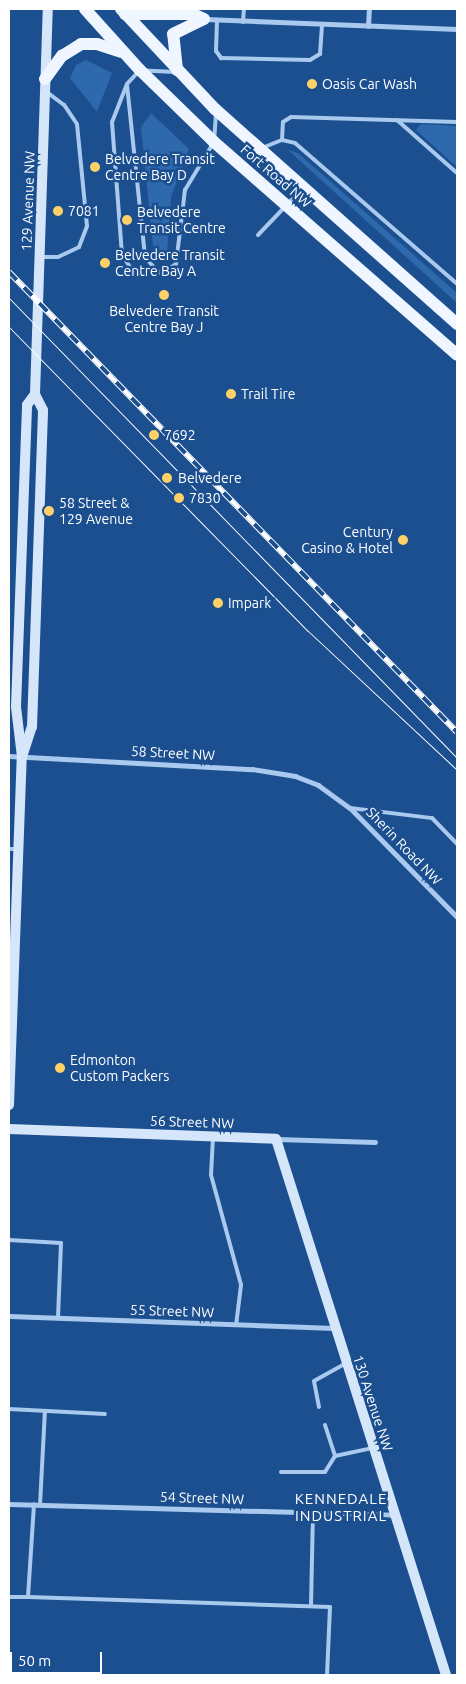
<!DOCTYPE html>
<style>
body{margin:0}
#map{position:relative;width:466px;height:1684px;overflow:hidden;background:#1b4f8f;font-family:Ubuntu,sans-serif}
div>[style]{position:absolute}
.green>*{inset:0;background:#2e69ad}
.lane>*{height:4px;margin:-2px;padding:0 2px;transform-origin:2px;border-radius:2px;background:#a9c9ee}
.street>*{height:5px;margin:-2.5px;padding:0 2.5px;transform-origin:2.5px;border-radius:2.5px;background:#a9c9ee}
.secondary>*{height:10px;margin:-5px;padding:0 5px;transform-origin:5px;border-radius:5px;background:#d6e6fa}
.primary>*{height:12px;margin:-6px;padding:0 6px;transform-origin:6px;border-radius:6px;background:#f0f6ff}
.tram>*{height:1px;margin:-0.5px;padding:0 0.5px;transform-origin:0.5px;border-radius:0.5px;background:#fff}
.rail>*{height:5.5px;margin-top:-2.75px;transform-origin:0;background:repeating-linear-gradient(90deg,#1b4f8f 0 11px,#fff 0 22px);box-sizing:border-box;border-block:1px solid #fff}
.dots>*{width:14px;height:14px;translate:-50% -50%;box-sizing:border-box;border:2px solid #1b4f8f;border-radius:50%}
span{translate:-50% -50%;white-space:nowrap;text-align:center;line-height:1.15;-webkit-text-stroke:5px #1b4f8f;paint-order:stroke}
.poi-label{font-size:14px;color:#fff}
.left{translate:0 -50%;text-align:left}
.right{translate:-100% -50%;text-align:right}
.street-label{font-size:14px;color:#fff}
.neighbourhood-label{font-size:15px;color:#fff;letter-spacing:1px}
.frame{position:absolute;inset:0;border:10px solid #fff;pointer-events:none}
.scale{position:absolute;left:10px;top:1652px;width:92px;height:22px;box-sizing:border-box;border:2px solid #fff;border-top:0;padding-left:6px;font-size:15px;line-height:18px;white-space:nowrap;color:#fff;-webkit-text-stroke:4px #1b4f8f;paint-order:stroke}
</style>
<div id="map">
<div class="green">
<div style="clip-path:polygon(86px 60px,112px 73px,97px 112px,70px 78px,76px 65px)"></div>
<div style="clip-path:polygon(151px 113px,189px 149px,171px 197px,167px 254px,160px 261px,154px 255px,141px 127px)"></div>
<div style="clip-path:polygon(421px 124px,457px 126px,457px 167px,416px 130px)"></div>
<div style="clip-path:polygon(288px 150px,298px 153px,457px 293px,457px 303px)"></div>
</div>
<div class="lane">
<div style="left:217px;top:21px;width:30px;rotate:92deg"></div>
<div style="left:216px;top:51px;width:9px;rotate:54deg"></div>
<div style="left:221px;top:58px;width:89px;rotate:1.3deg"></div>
<div style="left:310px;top:60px;width:12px;rotate:-31deg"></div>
<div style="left:320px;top:54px;width:30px;rotate:-86deg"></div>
<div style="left:243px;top:22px;width:13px;rotate:-86deg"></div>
<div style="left:175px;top:72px;width:35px;rotate:-177deg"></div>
<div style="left:140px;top:70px;width:19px;rotate:133deg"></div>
<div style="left:127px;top:84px;width:41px;rotate:111.5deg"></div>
<div style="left:112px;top:122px;width:132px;rotate:85.7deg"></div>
<div style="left:122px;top:254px;width:23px;rotate:59deg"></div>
<div style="left:134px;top:274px;width:32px;rotate:-5deg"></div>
<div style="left:166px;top:271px;width:12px;rotate:-35deg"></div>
<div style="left:176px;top:264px;width:75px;rotate:-83.1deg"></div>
<div style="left:185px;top:190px;width:56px;rotate:-58.9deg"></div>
<div style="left:214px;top:142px;width:28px;rotate:-86deg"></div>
<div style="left:127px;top:85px;width:173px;rotate:84deg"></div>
<div style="left:145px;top:257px;width:21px;rotate:49deg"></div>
<div style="left:397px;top:120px;width:80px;rotate:41.5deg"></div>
<div style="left:282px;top:140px;width:18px;rotate:-87deg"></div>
<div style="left:283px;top:122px;width:9px;rotate:-32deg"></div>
<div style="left:291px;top:117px;width:166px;rotate:1.7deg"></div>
<div style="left:262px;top:148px;width:22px;rotate:-22deg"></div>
<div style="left:282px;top:140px;width:13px;rotate:13deg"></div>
<div style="left:295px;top:143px;width:215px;rotate:41deg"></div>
<div style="left:258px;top:235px;width:62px;rotate:-46.3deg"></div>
<div style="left:40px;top:257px;width:18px"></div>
<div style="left:58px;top:257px;width:23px;rotate:-25deg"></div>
<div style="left:79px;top:247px;width:22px;rotate:-69deg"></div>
<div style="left:87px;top:226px;width:102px;rotate:-95.6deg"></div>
<div style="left:77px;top:124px;width:23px;rotate:-124deg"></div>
<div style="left:64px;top:105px;width:21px;rotate:-143deg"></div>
<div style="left:350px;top:808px;width:83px;rotate:7deg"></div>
<div style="left:432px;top:818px;width:36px;rotate:46deg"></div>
<div style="left:9px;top:849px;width:8px"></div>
<div style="left:213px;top:1137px;width:38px;rotate:93deg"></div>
<div style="left:211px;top:1175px;width:114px;rotate:74.7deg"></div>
<div style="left:241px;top:1285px;width:39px;rotate:97deg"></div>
<div style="left:9px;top:1240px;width:52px;rotate:3.3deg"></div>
<div style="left:61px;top:1243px;width:75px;rotate:92.3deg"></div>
<div style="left:319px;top:1407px;width:26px;rotate:-101deg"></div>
<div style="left:314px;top:1381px;width:37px;rotate:-29deg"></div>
<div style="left:9px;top:1409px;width:96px;rotate:3deg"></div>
<div style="left:325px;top:1425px;width:33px;rotate:72deg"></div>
<div style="left:335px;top:1456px;width:39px;rotate:-12deg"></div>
<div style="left:281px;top:1472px;width:44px"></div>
<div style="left:325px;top:1472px;width:19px;rotate:-58deg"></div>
<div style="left:40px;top:1505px;width:94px;rotate:-87deg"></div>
<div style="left:9px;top:1597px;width:19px"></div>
<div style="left:28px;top:1597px;width:93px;rotate:-86.3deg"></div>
<div style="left:28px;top:1597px;width:302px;rotate:1.9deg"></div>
<div style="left:330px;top:1607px;width:68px;rotate:92.5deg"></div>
<div style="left:311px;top:1606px;width:93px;rotate:-88.8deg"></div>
</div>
<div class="street">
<div style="left:205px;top:19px;width:252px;rotate:2.3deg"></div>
<div style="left:368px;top:26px;width:17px;rotate:-87deg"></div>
<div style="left:9px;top:756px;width:243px;rotate:3.1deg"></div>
<div style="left:252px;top:769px;width:44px;rotate:9.2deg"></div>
<div style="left:295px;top:776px;width:25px;rotate:21deg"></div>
<div style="left:318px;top:785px;width:39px;rotate:36deg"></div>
<div style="left:350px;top:808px;width:153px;rotate:45.5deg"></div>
<div style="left:277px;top:1139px;width:98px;rotate:1.8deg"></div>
<div style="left:9px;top:1316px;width:325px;rotate:2.1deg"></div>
<div style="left:9px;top:1504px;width:386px;rotate:1.6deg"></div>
</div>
<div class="secondary">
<div style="left:22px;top:757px;width:32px;rotate:-72deg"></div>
<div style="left:32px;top:727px;width:317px;rotate:-88deg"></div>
<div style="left:43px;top:410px;width:18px;rotate:-117deg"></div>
<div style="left:35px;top:394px;width:385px;rotate:-88.1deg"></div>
<div style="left:9px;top:1105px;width:348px;rotate:-87.9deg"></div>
<div style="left:22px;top:757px;width:50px;rotate:-96.8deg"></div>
<div style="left:16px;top:707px;width:302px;rotate:-87.9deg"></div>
<div style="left:27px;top:405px;width:14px;rotate:-54deg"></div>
<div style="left:9px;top:1129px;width:267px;rotate:2.1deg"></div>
<div style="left:276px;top:1139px;width:562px;rotate:72.4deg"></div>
</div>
<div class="primary">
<div style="left:85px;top:9px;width:82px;rotate:48deg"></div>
<div style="left:140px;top:70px;width:103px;rotate:44.2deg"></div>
<div style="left:214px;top:142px;width:323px;rotate:41.2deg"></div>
<div style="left:121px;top:9px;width:137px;rotate:46.8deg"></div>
<div style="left:215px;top:109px;width:324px;rotate:41.6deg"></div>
<div style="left:125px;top:14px;width:68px"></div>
<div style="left:193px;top:14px;width:12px;rotate:24deg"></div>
<div style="left:177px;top:70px;width:36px;rotate:-96deg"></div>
<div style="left:173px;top:34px;width:34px;rotate:-26deg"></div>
<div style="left:45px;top:79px;width:29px;rotate:-54deg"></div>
<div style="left:62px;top:56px;width:22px;rotate:-32deg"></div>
<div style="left:81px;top:44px;width:16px"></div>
<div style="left:97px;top:44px;width:25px;rotate:18deg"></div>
</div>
<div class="tram">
<div style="left:9px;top:298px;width:642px;rotate:45.76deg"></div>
<div style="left:9px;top:327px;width:426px;rotate:45.5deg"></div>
<div style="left:308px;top:631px;width:204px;rotate:43deg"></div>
</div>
<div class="rail">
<div style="left:9px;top:272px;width:642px;rotate:45.76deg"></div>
</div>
<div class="dots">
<div style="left:312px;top:84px;background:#ffd166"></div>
<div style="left:95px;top:167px;background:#ffd166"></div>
<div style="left:58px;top:211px;background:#ffd166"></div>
<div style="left:127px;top:220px;background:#ffd166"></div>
<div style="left:105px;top:263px;background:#ffd166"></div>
<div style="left:164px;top:295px;background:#ffd166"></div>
<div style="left:231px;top:394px;background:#ffd166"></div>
<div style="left:154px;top:435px;background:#ffd166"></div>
<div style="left:167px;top:478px;background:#ffd166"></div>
<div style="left:179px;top:498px;background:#ffd166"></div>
<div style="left:49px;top:511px;background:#ffd166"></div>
<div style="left:403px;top:540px;background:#ffd166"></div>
<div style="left:218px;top:603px;background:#ffd166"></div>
<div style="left:60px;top:1068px;background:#ffd166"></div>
</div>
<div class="poi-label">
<span class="left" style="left:322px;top:84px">Oasis Car Wash</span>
<span class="left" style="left:105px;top:167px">Belvedere Transit<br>Centre Bay D</span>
<span class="left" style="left:68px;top:211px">7081</span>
<span class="left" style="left:137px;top:220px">Belvedere<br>Transit Centre</span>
<span class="left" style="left:115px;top:263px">Belvedere Transit<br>Centre Bay A</span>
<span style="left:164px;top:319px">Belvedere Transit<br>Centre Bay J</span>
<span class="left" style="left:241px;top:394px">Trail Tire</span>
<span class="left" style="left:164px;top:435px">7692</span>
<span class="left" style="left:178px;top:478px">Belvedere</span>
<span class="left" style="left:189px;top:498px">7830</span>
<span class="left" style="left:59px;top:511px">58 Street &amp;<br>129 Avenue</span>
<span class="right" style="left:393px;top:540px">Century<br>Casino &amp; Hotel</span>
<span class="left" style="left:228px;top:603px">Impark</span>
<span class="left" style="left:70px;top:1068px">Edmonton<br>Custom Packers</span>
</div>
<div class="street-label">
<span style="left:276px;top:176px;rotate:41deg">Fort Road NW</span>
<span style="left:28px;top:201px;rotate:-88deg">129 Avenue NW</span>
<span style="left:173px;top:753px;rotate:3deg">58 Street NW</span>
<span style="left:404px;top:846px;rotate:46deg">Sherin Road NW</span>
<span style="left:192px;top:1122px;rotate:2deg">56 Street NW</span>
<span style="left:172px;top:1311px;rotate:2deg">55 Street NW</span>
<span style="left:373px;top:1403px;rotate:72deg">130 Avenue NW</span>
<span style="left:202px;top:1498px;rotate:2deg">54 Street NW</span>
</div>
<div class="neighbourhood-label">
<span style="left:341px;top:1507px">KENNEDALE<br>INDUSTRIAL</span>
</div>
<div class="frame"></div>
<div class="scale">50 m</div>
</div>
